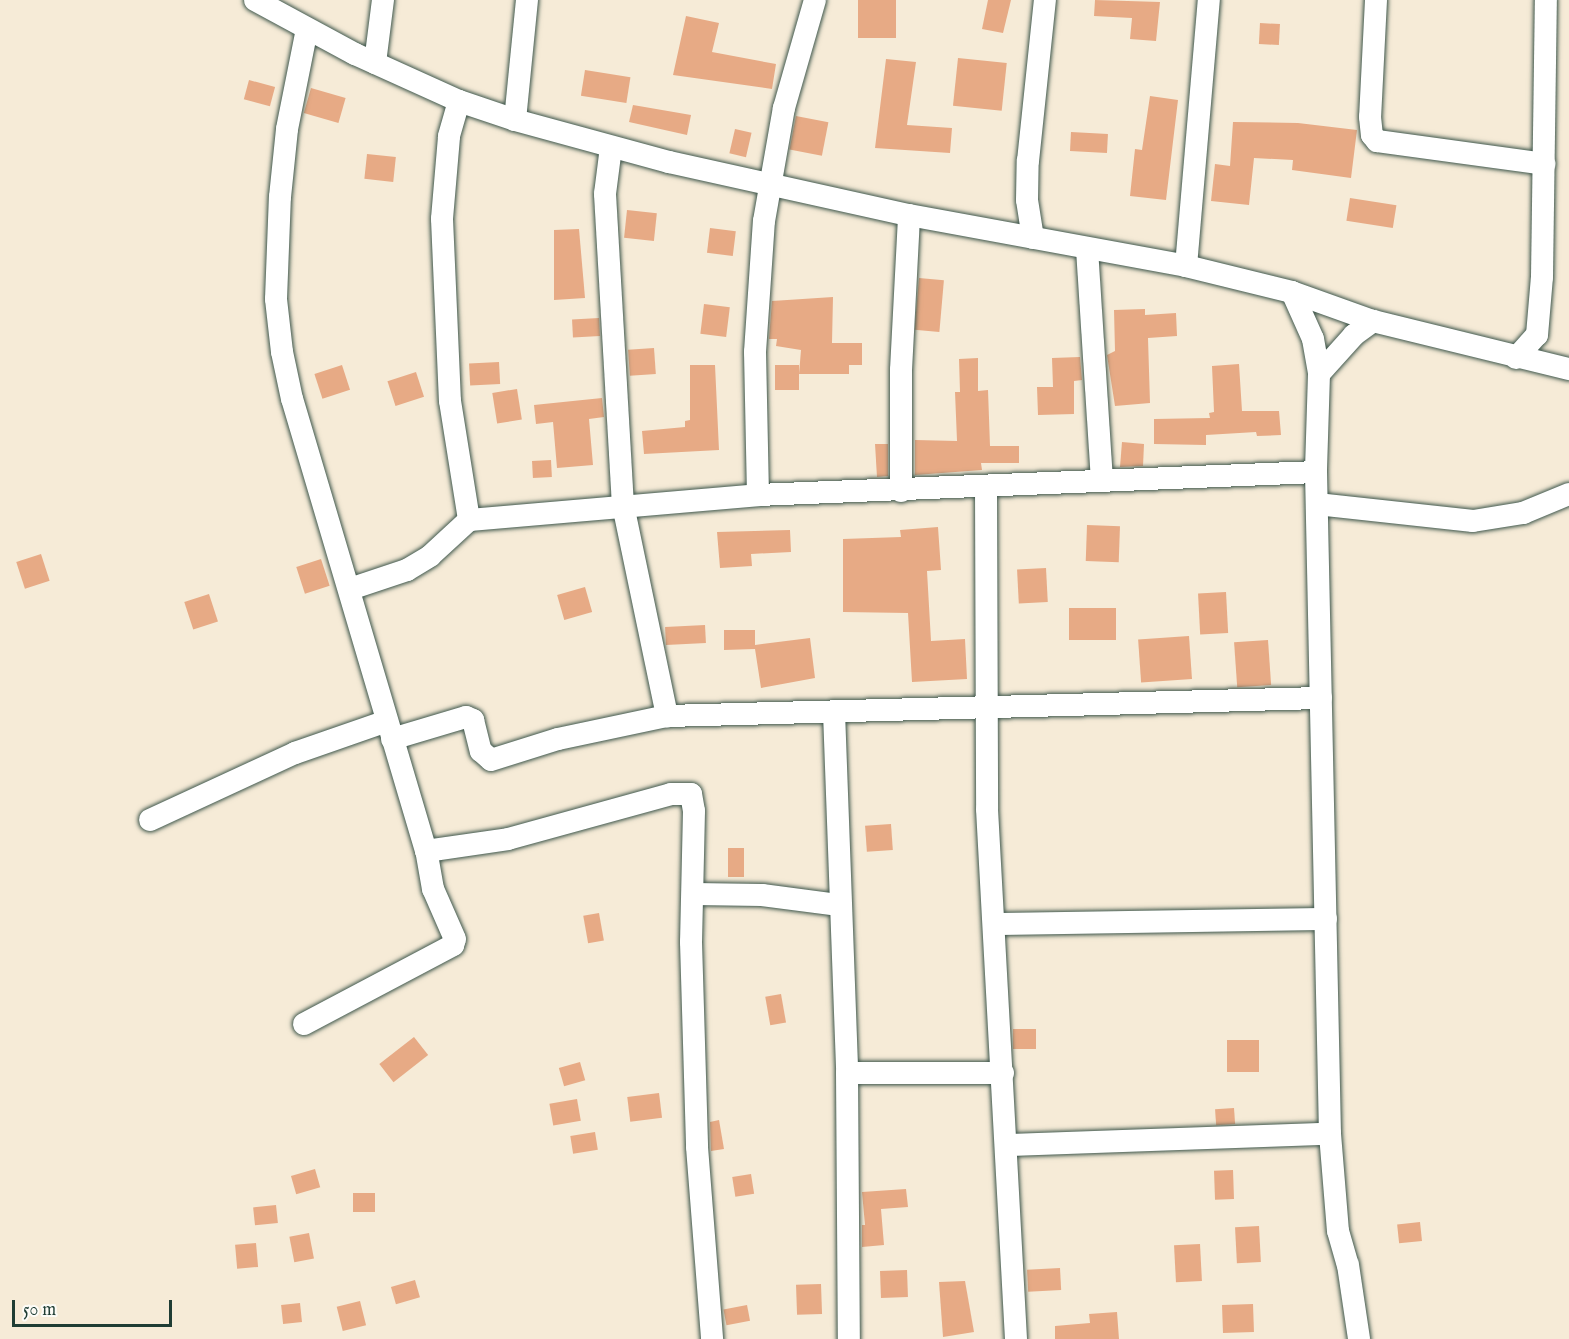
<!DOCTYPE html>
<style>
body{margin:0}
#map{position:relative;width:1569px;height:1339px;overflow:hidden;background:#f6ebd7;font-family:"IM FELL English",serif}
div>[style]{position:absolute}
.building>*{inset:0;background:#e7aa85;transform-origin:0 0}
.roads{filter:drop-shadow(0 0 2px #3f574c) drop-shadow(0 0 2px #3f574c)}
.street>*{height:22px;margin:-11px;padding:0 11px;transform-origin:11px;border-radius:11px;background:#fff}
span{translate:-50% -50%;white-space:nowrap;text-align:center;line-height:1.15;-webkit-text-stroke:4.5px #fdfcf7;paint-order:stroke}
.scale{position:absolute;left:12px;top:1300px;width:160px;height:27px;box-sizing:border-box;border:3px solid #1f3d34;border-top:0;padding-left:8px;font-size:18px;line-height:21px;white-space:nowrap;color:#1f3d34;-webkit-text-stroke:4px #fdfcf7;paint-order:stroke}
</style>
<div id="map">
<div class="building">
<div style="left:858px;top:0;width:38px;height:38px"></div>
<div style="clip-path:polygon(988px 0,1011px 0,1003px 33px,982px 29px)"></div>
<div style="clip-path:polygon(1095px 0,1160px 2px,1156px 41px,1130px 39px,1132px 18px,1094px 16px)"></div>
<div style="clip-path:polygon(686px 16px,719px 23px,712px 52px,776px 64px,772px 89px,673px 75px)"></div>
<div style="left:1260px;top:23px;width:20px;height:21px;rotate:3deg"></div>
<div style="left:958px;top:58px;width:49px;height:48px;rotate:6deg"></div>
<div style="clip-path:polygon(886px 59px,916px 62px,907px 125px,952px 128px,950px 153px,875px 148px)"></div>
<div style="left:585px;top:70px;width:46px;height:26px;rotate:9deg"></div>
<div style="left:249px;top:80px;width:27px;height:20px;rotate:15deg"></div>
<div style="left:311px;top:88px;width:36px;height:26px;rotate:16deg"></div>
<div style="clip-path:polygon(1150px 96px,1178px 100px,1166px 200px,1130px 196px,1135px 149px,1142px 150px)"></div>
<div style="clip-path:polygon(633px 105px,691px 115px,687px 135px,629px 122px)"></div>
<div style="left:796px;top:116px;width:33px;height:34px;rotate:11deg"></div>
<div style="clip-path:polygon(1233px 122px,1298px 123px,1357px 130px,1351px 178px,1292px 170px,1293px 160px,1254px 158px,1249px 205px,1211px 201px,1215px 164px,1230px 166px)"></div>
<div style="left:735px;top:129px;width:17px;height:25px;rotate:13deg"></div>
<div style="left:1071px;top:132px;width:37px;height:19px;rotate:3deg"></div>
<div style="left:367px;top:154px;width:29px;height:25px;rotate:6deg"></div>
<div style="left:1350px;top:198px;width:47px;height:23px;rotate:9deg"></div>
<div style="left:627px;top:210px;width:30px;height:28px;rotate:6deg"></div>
<div style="left:710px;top:228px;width:26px;height:25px;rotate:7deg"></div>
<div style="clip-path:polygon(579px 229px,585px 298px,554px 300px,554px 230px)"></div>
<div style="left:919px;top:278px;width:25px;height:52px;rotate:5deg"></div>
<div style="clip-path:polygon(833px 297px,832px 343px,862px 343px,862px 365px,849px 365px,849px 374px,799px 374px,801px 350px,776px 346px,777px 339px,769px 339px,772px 301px)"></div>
<div style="left:704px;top:304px;width:26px;height:30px;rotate:7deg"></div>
<div style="clip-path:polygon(1145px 309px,1145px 315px,1176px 313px,1177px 336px,1148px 338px,1150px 403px,1115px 406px,1107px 355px,1115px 351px,1114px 310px)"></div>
<div style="left:599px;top:318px;width:18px;height:27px;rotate:87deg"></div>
<div style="left:654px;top:348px;width:26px;height:26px;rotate:86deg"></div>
<div style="clip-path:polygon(1080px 357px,1082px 380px,1074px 381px,1074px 414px,1038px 415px,1037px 387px,1053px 387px,1052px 358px)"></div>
<div style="clip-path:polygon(978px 358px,978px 391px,988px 390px,990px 446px,1019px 446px,1019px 463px,981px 463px,982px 470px,915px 475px,915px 440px,957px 441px,955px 392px,960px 392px,959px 359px)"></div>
<div style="left:499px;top:362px;width:22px;height:30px;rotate:87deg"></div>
<div style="clip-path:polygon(1239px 364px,1242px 411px,1279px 411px,1281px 435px,1257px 436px,1256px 432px,1206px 435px,1206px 445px,1154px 444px,1154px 419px,1210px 418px,1209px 413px,1214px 412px,1212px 366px)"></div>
<div style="left:342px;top:365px;width:26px;height:29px;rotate:72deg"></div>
<div style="clip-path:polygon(690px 365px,715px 365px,719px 450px,644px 454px,642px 431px,685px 427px,685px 421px,690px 420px)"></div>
<div style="left:775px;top:365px;width:24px;height:25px"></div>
<div style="left:416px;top:372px;width:26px;height:30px;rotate:72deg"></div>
<div style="left:517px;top:389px;width:31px;height:25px;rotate:81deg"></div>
<div style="clip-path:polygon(602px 398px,604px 417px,589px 419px,593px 465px,557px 468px,553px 422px,536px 424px,534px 405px)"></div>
<div style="clip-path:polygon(1122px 442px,1144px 444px,1143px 466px,1120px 467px)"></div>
<div style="clip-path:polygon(875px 444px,888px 444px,888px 476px,877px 477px)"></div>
<div style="left:551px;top:460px;width:17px;height:19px;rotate:87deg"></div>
<div style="left:1087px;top:525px;width:33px;height:36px;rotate:2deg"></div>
<div style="clip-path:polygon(938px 527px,941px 570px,927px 571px,931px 641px,965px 639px,967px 679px,912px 682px,908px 613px,843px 612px,843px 539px,901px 537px,900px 530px)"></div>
<div style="clip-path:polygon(790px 530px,791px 552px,751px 554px,752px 566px,720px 568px,717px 532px)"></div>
<div style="left:41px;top:554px;width:28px;height:26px;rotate:72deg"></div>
<div style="left:321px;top:559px;width:28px;height:26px;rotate:72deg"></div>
<div style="left:1046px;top:568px;width:34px;height:29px;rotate:87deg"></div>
<div style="left:585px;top:587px;width:26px;height:29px;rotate:74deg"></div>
<div style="left:1226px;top:592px;width:41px;height:28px;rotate:87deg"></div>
<div style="left:209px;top:594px;width:29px;height:26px;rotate:72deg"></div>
<div style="left:1069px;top:608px;width:47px;height:32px"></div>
<div style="left:705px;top:625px;width:18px;height:40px;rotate:87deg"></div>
<div style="clip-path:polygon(724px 630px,755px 630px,755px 645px,810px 638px,815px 678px,761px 688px,755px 649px,724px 650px)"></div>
<div style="left:1189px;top:636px;width:43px;height:51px;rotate:86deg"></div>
<div style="left:1268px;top:640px;width:45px;height:34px;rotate:86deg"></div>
<div style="left:891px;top:824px;width:26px;height:26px;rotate:86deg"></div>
<div style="left:728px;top:848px;width:16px;height:29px"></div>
<div style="left:599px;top:913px;width:28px;height:16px;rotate:80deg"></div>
<div style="left:781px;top:994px;width:29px;height:16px;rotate:80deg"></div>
<div style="left:1013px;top:1029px;width:23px;height:20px"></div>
<div style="left:414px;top:1037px;width:23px;height:44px;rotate:52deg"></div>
<div style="left:1227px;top:1040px;width:32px;height:32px"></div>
<div style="left:580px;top:1062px;width:19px;height:22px;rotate:74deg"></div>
<div style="left:659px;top:1093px;width:25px;height:32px;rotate:83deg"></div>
<div style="left:577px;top:1099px;width:22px;height:28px;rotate:80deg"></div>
<div style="left:1234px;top:1108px;width:16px;height:19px;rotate:86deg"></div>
<div style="clip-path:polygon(719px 1120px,724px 1149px,711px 1151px,710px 1122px)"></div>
<div style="left:595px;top:1132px;width:18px;height:25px;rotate:81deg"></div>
<div style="left:315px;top:1169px;width:19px;height:25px;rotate:74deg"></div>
<div style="left:1233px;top:1170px;width:29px;height:19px;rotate:88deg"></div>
<div style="left:751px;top:1174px;width:20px;height:19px;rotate:81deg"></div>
<div style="clip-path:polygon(906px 1189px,908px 1207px,881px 1209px,884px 1245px,862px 1247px,862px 1225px,865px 1225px,862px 1192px)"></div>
<div style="left:375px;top:1193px;width:19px;height:22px;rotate:90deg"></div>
<div style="left:276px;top:1205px;width:18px;height:23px;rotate:84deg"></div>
<div style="left:1420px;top:1222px;width:19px;height:23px;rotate:84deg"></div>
<div style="left:1259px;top:1226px;width:36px;height:24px;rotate:87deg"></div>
<div style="left:309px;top:1233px;width:26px;height:20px;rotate:79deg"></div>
<div style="left:256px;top:1243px;width:24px;height:21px;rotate:85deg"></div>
<div style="left:1200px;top:1244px;width:37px;height:26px;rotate:87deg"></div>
<div style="left:1060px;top:1268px;width:22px;height:33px;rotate:87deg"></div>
<div style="left:907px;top:1270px;width:27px;height:27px;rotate:88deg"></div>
<div style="left:415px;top:1280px;width:18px;height:25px;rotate:74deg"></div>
<div style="clip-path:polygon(965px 1281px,974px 1332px,943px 1337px,939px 1282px)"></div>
<div style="left:821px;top:1284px;width:30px;height:25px;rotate:88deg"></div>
<div style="left:360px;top:1301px;width:25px;height:24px;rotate:76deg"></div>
<div style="left:300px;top:1303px;width:19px;height:19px;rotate:84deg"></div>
<div style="left:1253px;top:1304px;width:28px;height:31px;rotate:88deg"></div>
<div style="left:747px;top:1305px;width:16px;height:24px;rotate:79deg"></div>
<div style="clip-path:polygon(1117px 1312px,1119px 1339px,1055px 1339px,1055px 1326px,1090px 1323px,1089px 1314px)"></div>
</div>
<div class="roads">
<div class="street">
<div style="left:255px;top:0;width:114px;rotate:28.4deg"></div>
<div style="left:355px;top:54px;width:114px;rotate:24.3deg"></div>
<div style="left:459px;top:101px;width:59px;rotate:18.7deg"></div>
<div style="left:515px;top:120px;width:160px;rotate:15.3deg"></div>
<div style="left:669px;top:162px;width:246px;rotate:12.5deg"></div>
<div style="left:909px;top:215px;width:282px;rotate:10.4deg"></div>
<div style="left:1186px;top:266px;width:109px;rotate:13.8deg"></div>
<div style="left:1292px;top:292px;width:86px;rotate:19.7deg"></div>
<div style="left:1373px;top:321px;width:202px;rotate:13.8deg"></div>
<div style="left:1376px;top:0;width:117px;rotate:92.9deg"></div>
<div style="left:1370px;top:117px;width:18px;rotate:84deg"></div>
<div style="left:1372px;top:135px;width:8px;rotate:50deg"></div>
<div style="left:1377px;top:141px;width:169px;rotate:7.8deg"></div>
<div style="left:375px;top:63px;width:64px;rotate:-82.8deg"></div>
<div style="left:459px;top:101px;width:37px;rotate:106deg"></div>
<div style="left:449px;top:137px;width:82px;rotate:94.9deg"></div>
<div style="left:442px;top:219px;width:182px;rotate:87.5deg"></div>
<div style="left:450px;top:401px;width:121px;rotate:80.9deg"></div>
<div style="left:515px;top:120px;width:121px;rotate:-84.3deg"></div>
<div style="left:611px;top:147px;width:47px;rotate:97.3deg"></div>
<div style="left:605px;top:194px;width:312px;rotate:86.7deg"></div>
<div style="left:623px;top:505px;width:216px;rotate:78.2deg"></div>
<div style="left:1033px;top:238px;width:38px;rotate:-99deg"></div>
<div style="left:1027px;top:200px;width:39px;rotate:-89deg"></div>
<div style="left:1028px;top:161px;width:162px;rotate:-84deg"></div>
<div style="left:1087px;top:249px;width:232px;rotate:86.3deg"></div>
<div style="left:1186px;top:266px;width:267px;rotate:-85.1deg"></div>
<div style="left:1292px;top:292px;width:51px;rotate:65.9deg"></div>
<div style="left:1313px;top:339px;width:36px;rotate:80deg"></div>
<div style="left:1319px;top:374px;width:98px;rotate:91.8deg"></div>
<div style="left:1316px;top:472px;width:662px;rotate:88.79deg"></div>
<div style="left:1330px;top:1134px;width:97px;rotate:85.3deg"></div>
<div style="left:1338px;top:1231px;width:35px;rotate:74deg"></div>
<div style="left:1348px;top:1265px;width:75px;rotate:81.5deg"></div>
<div style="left:1516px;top:358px;width:31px;rotate:-48deg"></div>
<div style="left:1537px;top:335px;width:58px;rotate:-85.1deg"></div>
<div style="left:1542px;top:277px;width:277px;rotate:-89.2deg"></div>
<div style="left:1319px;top:374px;width:52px;rotate:-48.1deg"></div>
<div style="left:1354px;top:335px;width:24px;rotate:-36deg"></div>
<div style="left:986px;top:488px;width:321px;rotate:89.8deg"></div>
<div style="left:987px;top:809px;width:531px;rotate:86.87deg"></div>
<div style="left:901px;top:491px;width:121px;rotate:-90deg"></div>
<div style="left:901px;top:370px;width:155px;rotate:-87deg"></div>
<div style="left:758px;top:495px;width:143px;rotate:-91.2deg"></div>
<div style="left:755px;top:352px;width:131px;rotate:-86.1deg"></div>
<div style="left:764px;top:221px;width:115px;rotate:-80deg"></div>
<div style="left:784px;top:108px;width:112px;rotate:-74deg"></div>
<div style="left:1317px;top:504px;width:157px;rotate:6.2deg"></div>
<div style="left:1473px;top:521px;width:51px;rotate:-9.1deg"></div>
<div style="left:1523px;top:513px;width:50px;rotate:-22.4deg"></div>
<div style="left:350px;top:589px;width:60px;rotate:-18.4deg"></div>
<div style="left:407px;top:570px;width:27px;rotate:-31deg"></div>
<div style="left:430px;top:556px;width:53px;rotate:-42.7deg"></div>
<div style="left:469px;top:520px;width:290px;rotate:-4.9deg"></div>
<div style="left:758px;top:495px;width:558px;rotate:-2.36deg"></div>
<div style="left:834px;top:712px;width:361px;rotate:87.9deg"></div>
<div style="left:847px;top:1073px;width:266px;rotate:89.6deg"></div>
<div style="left:392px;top:739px;width:77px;rotate:-16.6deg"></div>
<div style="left:466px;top:717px;width:8px;rotate:23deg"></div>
<div style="left:473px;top:720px;width:32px;rotate:76deg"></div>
<div style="left:481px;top:751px;width:13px;rotate:42deg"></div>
<div style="left:491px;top:760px;width:70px;rotate:-17.4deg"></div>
<div style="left:558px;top:739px;width:111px;rotate:-11.9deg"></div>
<div style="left:667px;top:716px;width:654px;rotate:-1.58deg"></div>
<div style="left:150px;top:820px;width:160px;rotate:-24.8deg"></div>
<div style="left:295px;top:753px;width:97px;rotate:-19.2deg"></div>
<div style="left:426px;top:851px;width:83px;rotate:-8.3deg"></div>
<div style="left:508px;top:839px;width:169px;rotate:-15.4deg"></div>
<div style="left:671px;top:794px;width:20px"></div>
<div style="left:691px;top:794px;width:17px;rotate:80deg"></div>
<div style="left:694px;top:811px;width:131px;rotate:91.3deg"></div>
<div style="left:691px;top:942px;width:205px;rotate:88.3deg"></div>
<div style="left:697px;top:1147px;width:193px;rotate:85.5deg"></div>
<div style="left:694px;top:894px;width:68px;rotate:0.8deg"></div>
<div style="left:762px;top:895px;width:78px;rotate:7.4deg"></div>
<div style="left:995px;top:924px;width:331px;rotate:-0.9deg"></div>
<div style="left:304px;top:1024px;width:169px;rotate:-27.9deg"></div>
<div style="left:453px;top:945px;width:6px;rotate:-72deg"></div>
<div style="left:455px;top:939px;width:55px;rotate:-113.7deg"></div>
<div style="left:433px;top:889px;width:39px;rotate:-100deg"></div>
<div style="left:426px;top:851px;width:471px;rotate:-106.5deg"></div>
<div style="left:292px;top:399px;width:48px;rotate:-102deg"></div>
<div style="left:282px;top:352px;width:53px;rotate:-96.5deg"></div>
<div style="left:276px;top:299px;width:102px;rotate:-87.8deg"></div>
<div style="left:280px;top:197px;width:68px;rotate:-84.1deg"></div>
<div style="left:287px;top:129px;width:102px;rotate:-78.7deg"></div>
<div style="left:847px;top:1073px;width:156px"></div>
<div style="left:1007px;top:1145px;width:323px;rotate:-2deg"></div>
</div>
</div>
<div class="scale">50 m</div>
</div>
